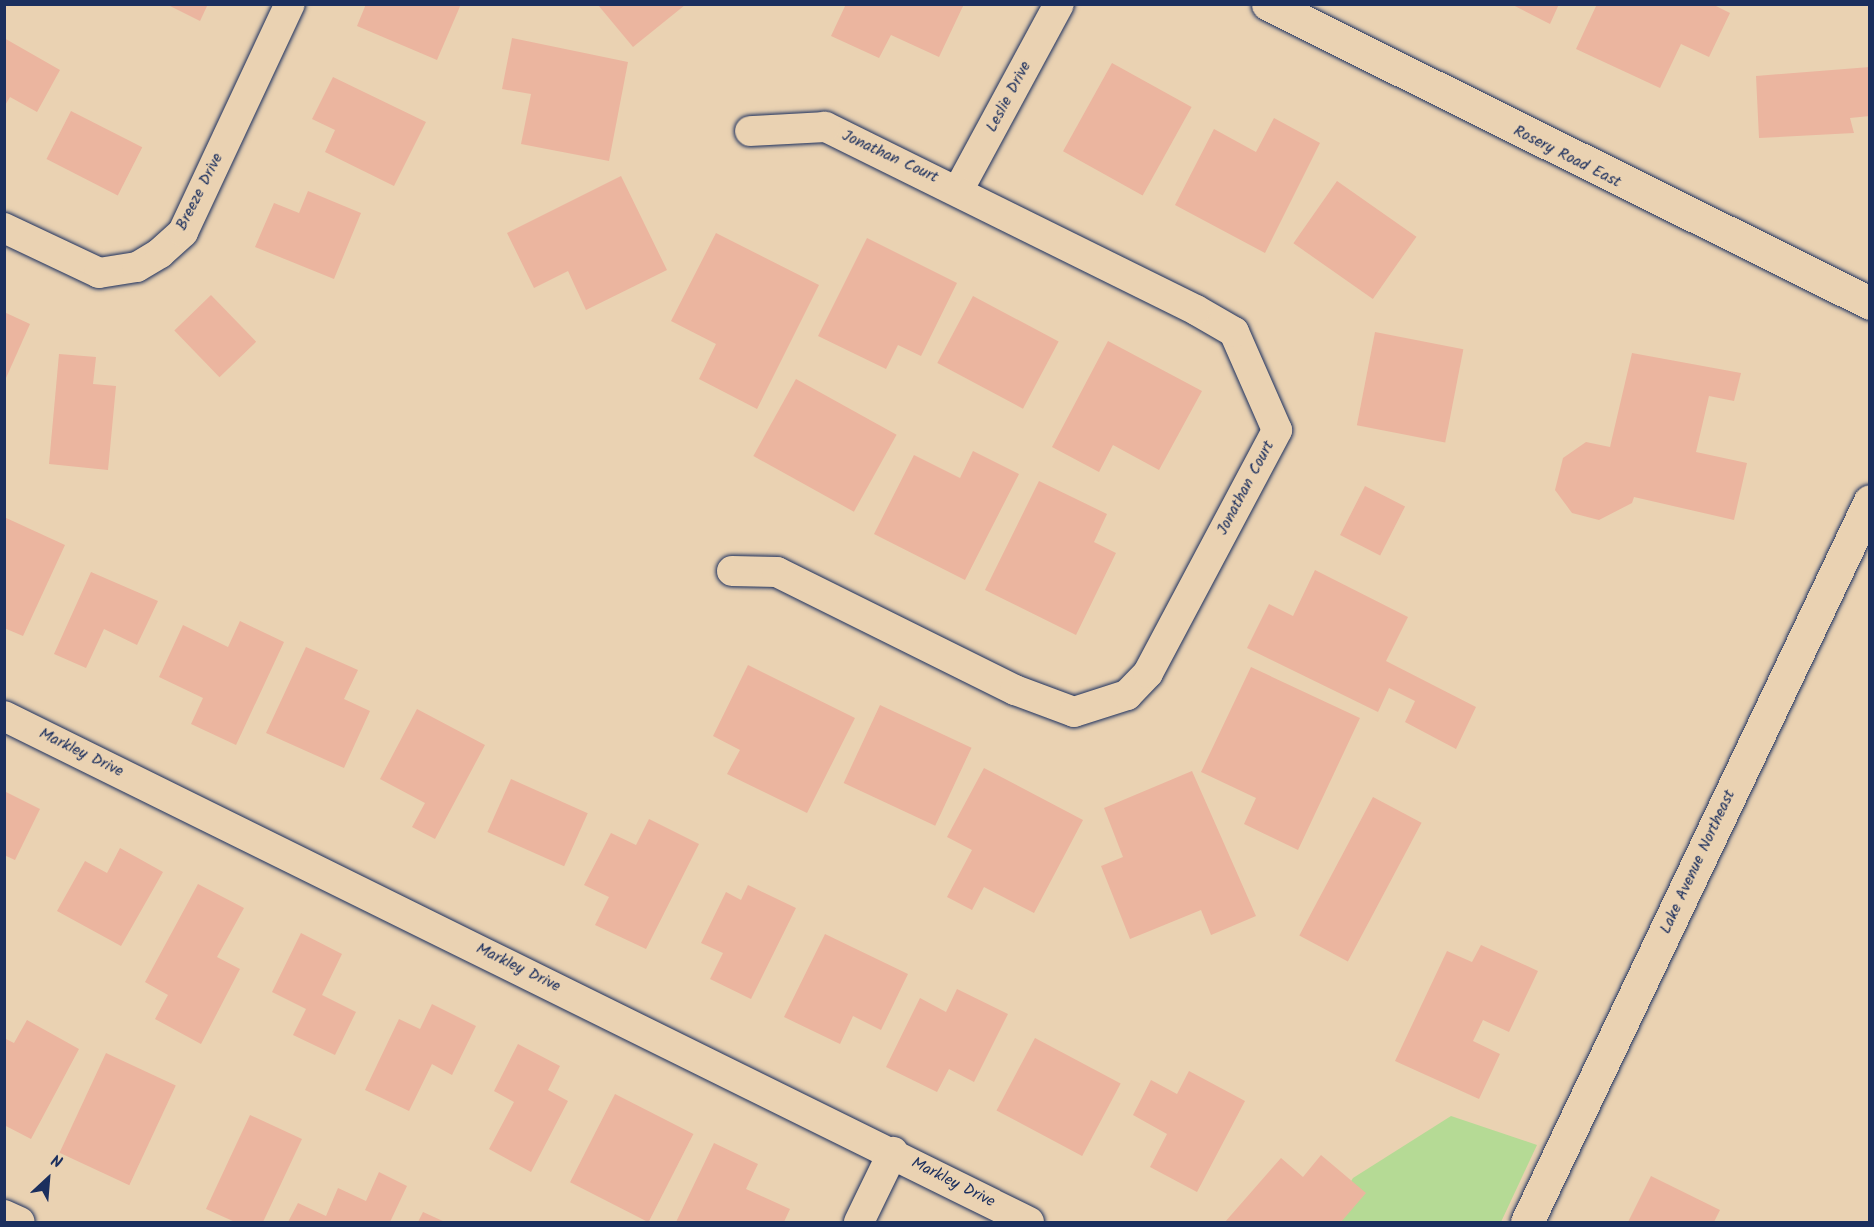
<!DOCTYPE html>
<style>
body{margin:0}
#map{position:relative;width:1874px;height:1227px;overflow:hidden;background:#ead2b2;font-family:Kalam,sans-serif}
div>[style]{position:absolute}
.green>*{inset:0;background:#b5da95}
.building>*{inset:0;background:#ebb59f;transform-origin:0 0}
.roads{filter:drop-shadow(0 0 2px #1b2f5e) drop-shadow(0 0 2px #1b2f5e)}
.street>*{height:30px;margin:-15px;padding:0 15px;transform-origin:15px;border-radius:15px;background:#ead2b2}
.secondary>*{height:33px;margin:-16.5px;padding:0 16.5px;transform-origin:16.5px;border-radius:16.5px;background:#ead2b2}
span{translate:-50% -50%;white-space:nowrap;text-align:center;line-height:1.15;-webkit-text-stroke:4.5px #ead2b2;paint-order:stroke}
.street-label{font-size:16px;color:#1b2f5e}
.frame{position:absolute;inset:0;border:6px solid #1b2f5e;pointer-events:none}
.north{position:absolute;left:18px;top:1149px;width:60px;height:60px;-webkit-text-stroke:4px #ead2b2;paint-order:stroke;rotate:26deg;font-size:16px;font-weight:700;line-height:24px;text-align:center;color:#1b2f5e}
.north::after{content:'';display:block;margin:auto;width:21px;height:27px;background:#1b2f5e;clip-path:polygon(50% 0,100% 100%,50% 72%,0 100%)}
</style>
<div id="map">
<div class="green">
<div style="clip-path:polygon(1451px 1116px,1537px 1145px,1501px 1222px,1325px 1222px,1353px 1178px)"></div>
</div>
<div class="building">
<div style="clip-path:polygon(166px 4px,208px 4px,200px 21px)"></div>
<div style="clip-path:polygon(366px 4px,461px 4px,437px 60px,357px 26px)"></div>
<div style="clip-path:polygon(846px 4px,964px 4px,939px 57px,891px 35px,879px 58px,831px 36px)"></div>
<div style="clip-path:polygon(1511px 4px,1559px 4px,1550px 24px)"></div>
<div style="clip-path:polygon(1597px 4px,1712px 4px,1730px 13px,1709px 57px,1681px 44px,1660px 88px,1576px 49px)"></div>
<div style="clip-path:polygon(598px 5px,685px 5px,633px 47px)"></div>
<div style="clip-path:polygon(4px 38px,60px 70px,37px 112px,10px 97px,4px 107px)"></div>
<div style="clip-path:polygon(512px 38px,628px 62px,609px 161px,521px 144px,531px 94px,502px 89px)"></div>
<div style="left:1112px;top:63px;width:91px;height:101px;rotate:29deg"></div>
<div style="clip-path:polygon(1870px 67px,1870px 116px,1850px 118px,1854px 133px,1759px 138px,1756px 76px)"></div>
<div style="clip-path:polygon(333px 77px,426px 122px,394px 186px,325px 152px,335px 130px,312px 119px)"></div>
<div style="left:71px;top:111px;width:80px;height:54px;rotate:27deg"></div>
<div style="clip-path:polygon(1274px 118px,1320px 143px,1265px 253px,1175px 205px,1214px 129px,1256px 152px)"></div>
<div style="clip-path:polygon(621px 176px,667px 270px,586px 310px,568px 271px,534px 288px,507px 233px)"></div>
<div style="left:1337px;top:181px;width:97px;height:76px;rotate:35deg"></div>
<div style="clip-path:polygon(308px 191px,361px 213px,334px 279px,255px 247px,274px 203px,299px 213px)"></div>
<div style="clip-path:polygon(716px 233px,819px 285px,757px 409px,699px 379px,716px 344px,671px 321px)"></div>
<div style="clip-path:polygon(867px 238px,957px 283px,921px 356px,898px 345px,886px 369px,818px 336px)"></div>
<div style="left:211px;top:295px;width:65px;height:51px;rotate:46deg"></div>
<div style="left:973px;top:296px;width:97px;height:76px;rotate:28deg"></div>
<div style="clip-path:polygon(4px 312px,30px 324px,6px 378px,4px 377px)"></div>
<div style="left:1375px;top:332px;width:90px;height:95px;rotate:11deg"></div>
<div style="clip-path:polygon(1108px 341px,1202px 391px,1159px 470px,1113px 445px,1099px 472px,1052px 447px)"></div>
<div style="clip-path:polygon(1632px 353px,1741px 373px,1734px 401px,1709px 396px,1696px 452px,1747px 463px,1734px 520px,1634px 497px,1632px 503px,1599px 520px,1572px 513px,1555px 490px,1563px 458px,1586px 442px,1610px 447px)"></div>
<div style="clip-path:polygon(59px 354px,96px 357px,93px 384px,116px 386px,108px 470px,49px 464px)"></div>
<div style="left:796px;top:379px;width:115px;height:88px;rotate:29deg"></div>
<div style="clip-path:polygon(973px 451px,1019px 474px,965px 580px,874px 534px,914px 455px,960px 478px)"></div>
<div style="clip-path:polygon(1039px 481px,1107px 514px,1094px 542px,1116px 553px,1076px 635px,985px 590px)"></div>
<div style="left:1365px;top:486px;width:45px;height:55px;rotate:27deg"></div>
<div style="clip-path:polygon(4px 517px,65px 545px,23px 636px,4px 628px)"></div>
<div style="clip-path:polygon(1315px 570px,1408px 617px,1386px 661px,1476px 707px,1456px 749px,1405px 722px,1415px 701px,1389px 688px,1378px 712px,1247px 648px,1269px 604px,1293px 616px)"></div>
<div style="clip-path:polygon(91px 572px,158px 601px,137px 645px,104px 629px,86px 668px,54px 654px)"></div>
<div style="clip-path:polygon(240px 621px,284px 642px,236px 745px,191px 724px,203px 698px,159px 677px,183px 625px,228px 647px)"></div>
<div style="clip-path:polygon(306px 647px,358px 670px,344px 699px,370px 711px,344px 768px,266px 733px)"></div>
<div style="clip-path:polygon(748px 665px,855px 718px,807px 813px,727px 774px,740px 750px,713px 736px)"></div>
<div style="clip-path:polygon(1251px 667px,1360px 718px,1298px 850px,1244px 824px,1256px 798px,1201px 772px)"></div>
<div style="left:880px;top:705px;width:101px;height:86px;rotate:25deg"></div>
<div style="clip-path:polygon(417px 709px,485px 745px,435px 839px,412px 827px,425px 803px,380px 779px)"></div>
<div style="clip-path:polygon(984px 768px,1083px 820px,1034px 913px,984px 887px,972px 910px,947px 897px,972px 850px,947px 837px)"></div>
<div style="clip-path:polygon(1192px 771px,1256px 916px,1211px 935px,1201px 910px,1130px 939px,1101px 866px,1123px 857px,1104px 808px)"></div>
<div style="left:511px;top:779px;width:84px;height:58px;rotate:24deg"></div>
<div style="clip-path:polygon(4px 791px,40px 809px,15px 860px,4px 855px)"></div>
<div style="left:1373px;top:797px;width:55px;height:157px;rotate:28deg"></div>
<div style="clip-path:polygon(649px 819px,699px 844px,646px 949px,595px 925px,609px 897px,584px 885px,611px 833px,636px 845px)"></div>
<div style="clip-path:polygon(120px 848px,163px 872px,121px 946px,57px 911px,85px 861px,107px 873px)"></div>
<div style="clip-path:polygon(198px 884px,244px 908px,217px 957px,240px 969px,201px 1044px,155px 1019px,168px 995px,145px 982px)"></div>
<div style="clip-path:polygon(748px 885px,796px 908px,751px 999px,710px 979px,723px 953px,701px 943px,726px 892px,741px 900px)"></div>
<div style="clip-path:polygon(301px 933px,342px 954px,322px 995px,356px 1012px,335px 1055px,293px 1035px,306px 1009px,272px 992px)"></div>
<div style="clip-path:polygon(825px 934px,908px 974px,881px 1030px,853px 1016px,840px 1044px,784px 1017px)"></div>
<div style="clip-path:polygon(1481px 945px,1538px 971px,1509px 1032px,1483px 1020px,1473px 1041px,1500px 1054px,1479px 1099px,1395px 1061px,1447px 951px,1472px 962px)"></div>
<div style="clip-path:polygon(957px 989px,1008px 1014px,974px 1082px,949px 1069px,937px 1092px,886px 1067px,920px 998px,946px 1012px)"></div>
<div style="clip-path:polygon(432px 1004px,476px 1026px,452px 1075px,432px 1064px,409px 1111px,365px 1090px,399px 1019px,420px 1029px)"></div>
<div style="clip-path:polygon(27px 1020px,79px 1049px,31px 1139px,4px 1125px,4px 1038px,14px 1043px)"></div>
<div style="left:1035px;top:1038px;width:97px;height:82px;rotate:28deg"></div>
<div style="clip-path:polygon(518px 1044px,560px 1066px,548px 1090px,568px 1101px,531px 1172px,489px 1149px,514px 1102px,494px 1091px)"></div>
<div style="left:106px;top:1053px;width:77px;height:110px;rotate:25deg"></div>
<div style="clip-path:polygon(1189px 1071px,1245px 1101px,1197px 1192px,1150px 1167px,1167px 1134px,1133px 1115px,1151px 1080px,1177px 1094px)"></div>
<div style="left:615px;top:1094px;width:88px;height:99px;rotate:27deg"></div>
<div style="clip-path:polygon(250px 1115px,302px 1139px,263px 1222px,235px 1222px,206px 1209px)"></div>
<div style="clip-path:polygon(714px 1143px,758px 1164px,746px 1189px,790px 1209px,784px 1222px,676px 1222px)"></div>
<div style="clip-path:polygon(1321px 1155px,1366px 1193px,1341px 1222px,1225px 1222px,1281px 1158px,1303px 1177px)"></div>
<div style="clip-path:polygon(379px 1172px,407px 1186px,390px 1222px,288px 1222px,298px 1203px,326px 1216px,338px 1188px,366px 1201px)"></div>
<div style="clip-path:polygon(1651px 1176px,1720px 1210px,1714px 1222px,1628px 1222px)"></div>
<div style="clip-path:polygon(423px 1212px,445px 1222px,418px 1222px)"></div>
</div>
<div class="roads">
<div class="street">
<div style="left:959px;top:189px;width:210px;rotate:-61.6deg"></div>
<div style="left:4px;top:228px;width:105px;rotate:25.3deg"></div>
<div style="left:99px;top:273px;width:38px;rotate:-9deg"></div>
<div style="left:137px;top:267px;width:27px;rotate:-31deg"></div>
<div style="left:160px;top:253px;width:31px;rotate:-42deg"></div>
<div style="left:183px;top:232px;width:252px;rotate:-64.9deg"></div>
<div style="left:732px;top:571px;width:45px;rotate:1.3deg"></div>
<div style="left:777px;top:572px;width:266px;rotate:26.4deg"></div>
<div style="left:1015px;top:690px;width:63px;rotate:20.4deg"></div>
<div style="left:1074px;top:712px;width:56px;rotate:-17.8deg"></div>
<div style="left:1127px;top:695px;width:30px;rotate:-46deg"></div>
<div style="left:1148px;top:673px;width:275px;rotate:-62deg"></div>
<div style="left:1277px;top:430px;width:107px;rotate:-113.7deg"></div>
<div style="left:1234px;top:332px;width:44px;rotate:-149.9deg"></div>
<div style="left:1196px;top:310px;width:414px;rotate:-153.7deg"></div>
<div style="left:825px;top:127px;width:75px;rotate:176.9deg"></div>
<div style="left:4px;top:716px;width:1143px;rotate:26.27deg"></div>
<div style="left:4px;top:1215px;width:17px;rotate:24deg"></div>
<div style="left:859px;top:1222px;width:78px;rotate:-64.1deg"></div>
</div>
<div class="secondary">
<div style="left:1268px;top:4px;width:672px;rotate:26.41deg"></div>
<div style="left:1527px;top:1222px;width:798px;rotate:-64.56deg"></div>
</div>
</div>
<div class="street-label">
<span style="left:1009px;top:97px;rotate:-62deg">Leslie Drive</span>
<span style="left:890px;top:157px;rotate:25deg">Jonathan Court</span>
<span style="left:1567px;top:157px;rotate:27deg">Rosery Road East</span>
<span style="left:200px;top:192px;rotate:-63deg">Breeze Drive</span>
<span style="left:1246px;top:488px;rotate:-62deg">Jonathan Court</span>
<span style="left:81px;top:753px;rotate:26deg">Markley Drive</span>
<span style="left:1698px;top:862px;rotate:-65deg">Lake Avenue Northeast</span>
<span style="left:518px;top:968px;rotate:26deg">Markley Drive</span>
<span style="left:953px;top:1183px;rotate:27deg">Markley Drive</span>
</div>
<div class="frame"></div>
<div class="north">N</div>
</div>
